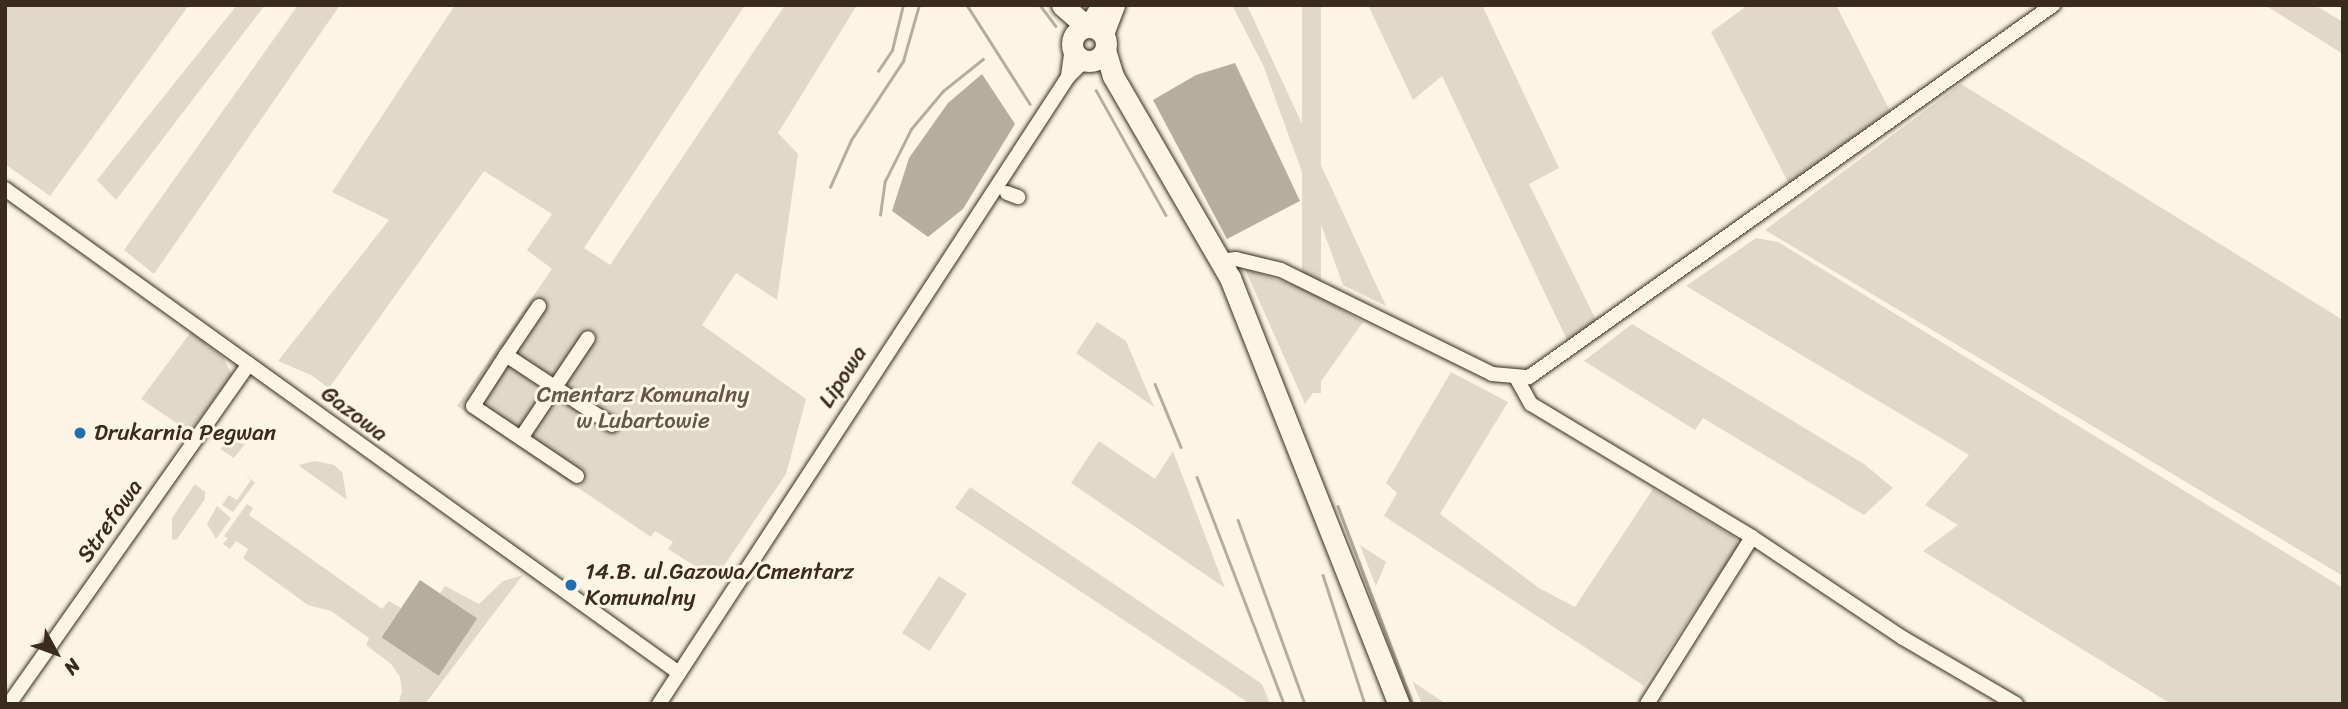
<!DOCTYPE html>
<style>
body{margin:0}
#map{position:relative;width:2348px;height:709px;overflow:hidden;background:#fcf5e5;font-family:Sriracha,sans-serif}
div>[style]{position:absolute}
.green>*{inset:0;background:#e0d8c8;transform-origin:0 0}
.water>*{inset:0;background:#b7ad9e;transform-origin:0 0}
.stream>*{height:2.5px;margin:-1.25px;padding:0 1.25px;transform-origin:1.25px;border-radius:1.25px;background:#b7ad9e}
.roads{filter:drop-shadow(0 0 2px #3b2a1e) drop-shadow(0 0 2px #3b2a1e)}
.minor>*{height:14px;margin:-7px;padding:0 7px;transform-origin:7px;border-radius:7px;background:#fcf5e5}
.major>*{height:18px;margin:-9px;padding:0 9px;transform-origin:9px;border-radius:9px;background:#fcf5e5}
.highway>*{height:21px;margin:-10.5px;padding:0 10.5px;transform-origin:10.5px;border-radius:10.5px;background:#fcf5e5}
.highway>.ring{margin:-10.5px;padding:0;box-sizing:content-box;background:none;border:21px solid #fcf5e5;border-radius:50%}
.dots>*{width:19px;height:19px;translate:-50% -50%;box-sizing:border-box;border:4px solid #fcf5e5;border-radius:50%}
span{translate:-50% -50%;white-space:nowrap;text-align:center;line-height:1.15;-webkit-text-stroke:6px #fcf5e5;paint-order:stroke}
.street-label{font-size:23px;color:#3b2a1e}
.park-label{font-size:23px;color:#645648}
.poi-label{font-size:23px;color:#3b2a1e}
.left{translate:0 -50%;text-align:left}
.frame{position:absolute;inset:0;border:7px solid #3b2a1e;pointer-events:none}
.north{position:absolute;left:21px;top:618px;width:70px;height:70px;-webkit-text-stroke:5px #fcf5e5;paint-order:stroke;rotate:131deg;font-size:19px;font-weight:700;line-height:28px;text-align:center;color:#3b2a1e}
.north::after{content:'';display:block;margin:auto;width:24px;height:32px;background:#3b2a1e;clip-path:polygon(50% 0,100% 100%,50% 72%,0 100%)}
</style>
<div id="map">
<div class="green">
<div style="clip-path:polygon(5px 5px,189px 5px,50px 196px,5px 164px)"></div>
<div style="clip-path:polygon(237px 5px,265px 5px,116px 200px,97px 180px)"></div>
<div style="clip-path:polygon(298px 5px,340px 5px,154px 274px,124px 250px)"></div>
<div style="clip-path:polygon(455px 5px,745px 5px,584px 248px,610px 265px,785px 5px,857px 5px,778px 133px,798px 154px,777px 300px,736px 273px,702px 325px,806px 399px,786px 474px,715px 579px,668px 549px,673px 542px,655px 531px,651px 537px,457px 406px,552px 269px,527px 250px,552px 214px,484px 171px,329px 388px,311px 375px,278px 361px,389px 220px,332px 192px)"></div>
<div style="clip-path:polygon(1232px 5px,1247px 5px,1386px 306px,1343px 285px,1263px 65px)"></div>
<div style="left:1302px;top:5px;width:19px;height:388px"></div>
<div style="clip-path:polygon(1368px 5px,1482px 5px,1559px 168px,1529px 184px,1597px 322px,1568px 342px,1442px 76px,1413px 100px)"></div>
<div style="clip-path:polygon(1748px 5px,1836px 5px,1890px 111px,1789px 184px,1711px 32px)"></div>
<div style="clip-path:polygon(2265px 5px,2315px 5px,2343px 22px,2343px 54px)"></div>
<div style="clip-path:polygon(1961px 84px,2343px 320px,2343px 576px,1765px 230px)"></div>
<div style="clip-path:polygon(1756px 238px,1778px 242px,2343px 588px,2343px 704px,2171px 704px,1923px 551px,1958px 525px,1925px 505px,1969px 455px,1686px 286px)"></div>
<div style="clip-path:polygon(1245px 269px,1306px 289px,1363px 322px,1305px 404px)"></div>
<div style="clip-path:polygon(1097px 322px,1126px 341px,1154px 407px,1076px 353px)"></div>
<div style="clip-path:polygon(1632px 324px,1864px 464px,1893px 488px,1864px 515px,1703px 418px,1695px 430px,1584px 361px)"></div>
<div style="clip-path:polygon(191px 332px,223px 357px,232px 375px,190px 432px,141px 399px)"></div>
<div style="clip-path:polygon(1451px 372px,1508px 402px,1440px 514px,1539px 588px,1575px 607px,1653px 489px,1734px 537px,1739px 545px,1644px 686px,1384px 516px,1397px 493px,1386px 483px)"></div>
<div style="clip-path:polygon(230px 441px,245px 444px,234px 458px,220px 449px)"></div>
<div style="clip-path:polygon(1099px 441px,1155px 479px,1173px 451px,1225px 588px,1071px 483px)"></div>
<div style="clip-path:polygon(315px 461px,334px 465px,342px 472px,347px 500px,298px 465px)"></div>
<div style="clip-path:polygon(243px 471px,255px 483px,233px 512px,222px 505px,229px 495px,237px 500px,251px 480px)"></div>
<div style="clip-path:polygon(195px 484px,205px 492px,205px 499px,177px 539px,172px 540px,172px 518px)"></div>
<div style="clip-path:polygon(970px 487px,1262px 684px,1270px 704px,1250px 704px,955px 508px)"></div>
<div style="clip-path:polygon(247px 504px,253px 508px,249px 515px,382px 609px,389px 601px,401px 608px,381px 637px,477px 619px,440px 593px,445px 586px,479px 604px,503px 581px,523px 575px,425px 704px,398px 704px,402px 692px,400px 677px,391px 664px,366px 645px,369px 638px,331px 611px,308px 605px,243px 558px,248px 549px,236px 541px,230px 549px,223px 544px,228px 538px,224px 536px)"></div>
<div style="clip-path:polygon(217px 506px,231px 518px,216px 539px,207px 524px)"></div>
<div style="clip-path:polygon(1360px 545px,1386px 562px,1376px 586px,1373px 579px)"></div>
<div style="left:939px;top:576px;width:33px;height:68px;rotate:33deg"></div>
<div style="clip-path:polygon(1412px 681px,1446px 704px,1422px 704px)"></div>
</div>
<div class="water">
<div style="clip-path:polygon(1235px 63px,1300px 201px,1227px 239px,1153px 100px,1196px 75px)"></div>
<div style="clip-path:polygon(982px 74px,1015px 124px,963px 209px,928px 237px,892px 211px,909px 158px,948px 103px)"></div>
<div style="left:420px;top:580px;width:69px;height:69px;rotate:34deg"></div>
</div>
<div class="stream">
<div style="left:967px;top:5px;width:117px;rotate:57.5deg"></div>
<div style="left:1040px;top:5px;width:26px;rotate:53deg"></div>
<div style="left:878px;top:71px;width:25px;rotate:-56deg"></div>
<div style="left:892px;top:50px;width:46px;rotate:-76.3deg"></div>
<div style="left:1096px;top:90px;width:143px;rotate:60.8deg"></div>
<div style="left:830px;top:187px;width:51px;rotate:-65.9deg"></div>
<div style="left:851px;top:140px;width:95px;rotate:-56.6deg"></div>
<div style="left:903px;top:61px;width:58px;rotate:-74.1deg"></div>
<div style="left:880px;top:215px;width:34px;rotate:-82deg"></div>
<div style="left:885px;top:181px;width:58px;rotate:-63.4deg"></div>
<div style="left:911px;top:129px;width:50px;rotate:-49.9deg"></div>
<div style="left:943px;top:91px;width:51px;rotate:-38.7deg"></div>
<div style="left:1155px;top:384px;width:68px;rotate:67.6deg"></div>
<div style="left:1197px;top:477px;width:243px;rotate:69deg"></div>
<div style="left:1338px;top:506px;width:212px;rotate:69.3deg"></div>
<div style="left:1238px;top:520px;width:196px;rotate:70deg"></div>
<div style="left:1323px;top:575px;width:136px;rotate:72deg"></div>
</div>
<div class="roads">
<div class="minor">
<div style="left:1068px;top:76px;width:28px;rotate:-82deg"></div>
<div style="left:5px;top:189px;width:830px;rotate:35.68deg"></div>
<div style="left:1007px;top:193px;width:12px;rotate:20deg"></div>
<div style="left:1220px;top:261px;width:16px;rotate:-7deg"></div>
<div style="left:1236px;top:259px;width:46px;rotate:13.7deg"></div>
<div style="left:1281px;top:270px;width:235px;rotate:26.2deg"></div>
<div style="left:1492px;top:374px;width:37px;rotate:5deg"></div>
<div style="left:1529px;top:377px;width:643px;rotate:-35.37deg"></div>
<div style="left:506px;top:355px;width:59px;rotate:-56deg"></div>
<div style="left:1517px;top:379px;width:29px;rotate:61deg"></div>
<div style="left:1531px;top:404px;width:258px;rotate:31deg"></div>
<div style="left:1752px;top:537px;width:182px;rotate:33.8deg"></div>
<div style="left:1903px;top:638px;width:131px;rotate:30.3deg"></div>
<div style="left:521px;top:438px;width:120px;rotate:-56.2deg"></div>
<div style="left:577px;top:476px;width:125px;rotate:-146.1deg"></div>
<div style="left:473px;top:406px;width:61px;rotate:-57.1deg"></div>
<div style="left:506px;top:355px;width:127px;rotate:33.4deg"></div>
<div style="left:9px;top:704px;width:416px;rotate:-54.8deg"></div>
<div style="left:659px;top:704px;width:749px;rotate:-56.88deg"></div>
<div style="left:1068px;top:77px;width:24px;rotate:-45deg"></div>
<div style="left:1647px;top:704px;width:197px;rotate:-57.8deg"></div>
</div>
<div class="major">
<div style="left:1088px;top:26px;width:25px;rotate:-58deg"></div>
<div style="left:1104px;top:37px;width:34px;rotate:-69deg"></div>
</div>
<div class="highway">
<div style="left:1062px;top:5px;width:32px;rotate:41deg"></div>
<div class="ring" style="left:1072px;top:27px;width:13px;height:13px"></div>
<div style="left:1105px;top:50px;width:27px;rotate:73deg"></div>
<div style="left:1113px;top:76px;width:233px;rotate:59.9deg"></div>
<div style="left:1230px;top:278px;width:458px;rotate:68.4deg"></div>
</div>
</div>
<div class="dots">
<div style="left:80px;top:433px;background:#1f6fb2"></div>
<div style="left:571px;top:585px;background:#1f6fb2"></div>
</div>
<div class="street-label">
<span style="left:843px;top:377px;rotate:-57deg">Lipowa</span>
<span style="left:354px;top:414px;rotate:37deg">Gazowa</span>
<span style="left:110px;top:521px;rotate:-55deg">Strefowa</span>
</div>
<div class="park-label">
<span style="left:643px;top:408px">Cmentarz Komunalny<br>w Lubartowie</span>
</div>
<div class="poi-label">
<span class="left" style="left:94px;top:433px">Drukarnia Pegwan</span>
<span class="left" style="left:585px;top:585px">14.B. ul.Gazowa/Cmentarz<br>Komunalny</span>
</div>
<div class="frame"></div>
<div class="north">N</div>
</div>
